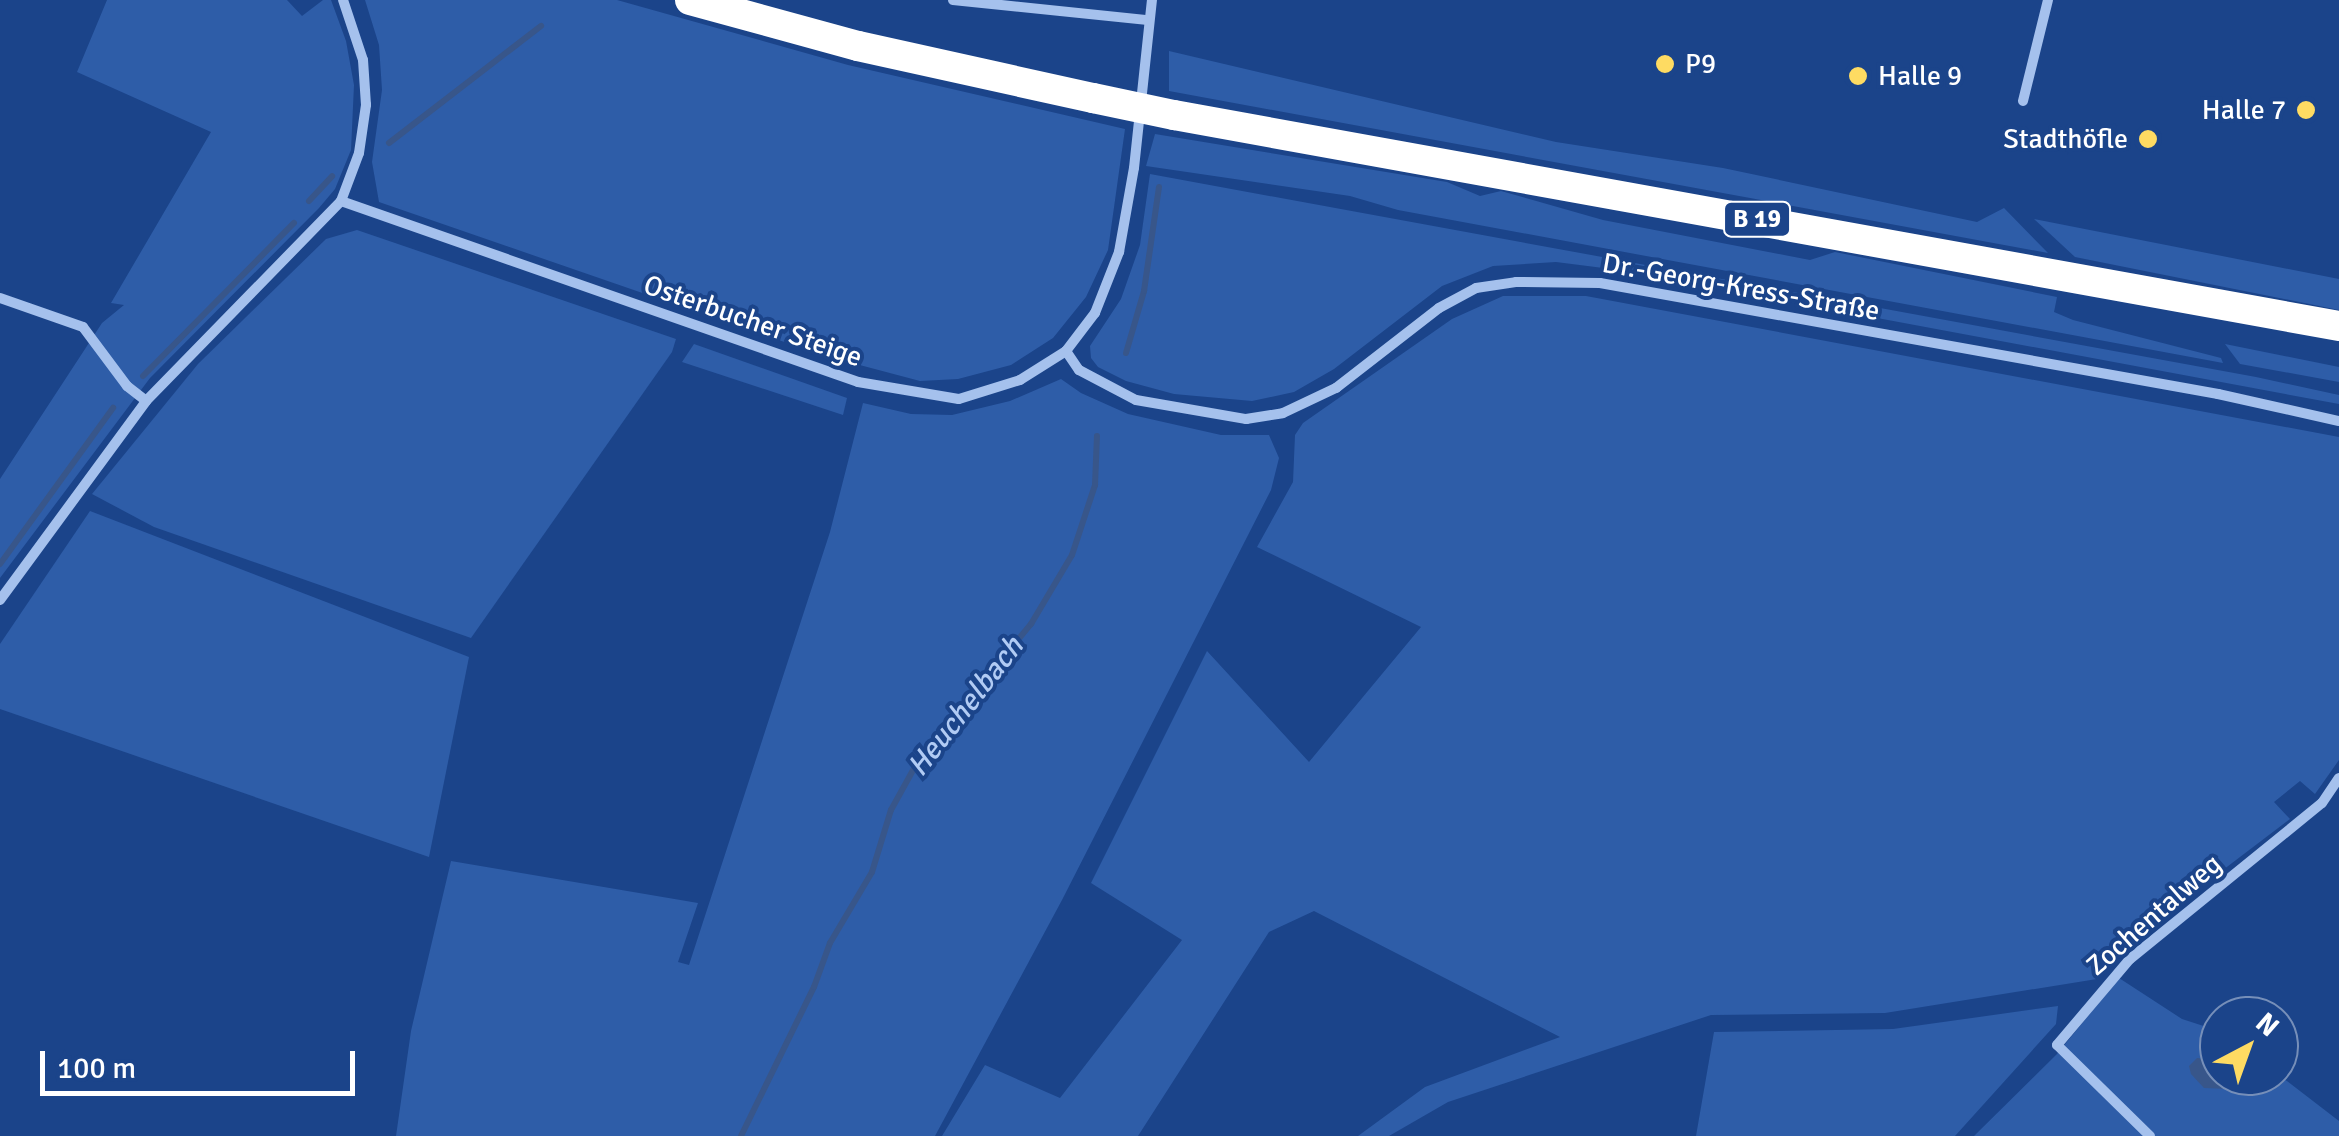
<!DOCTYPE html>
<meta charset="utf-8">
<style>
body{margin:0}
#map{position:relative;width:2339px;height:1136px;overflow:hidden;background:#1b448a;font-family:Signika,sans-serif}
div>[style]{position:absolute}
.green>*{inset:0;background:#2e5da8}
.water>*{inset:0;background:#38568a}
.stream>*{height:6px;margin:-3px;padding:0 3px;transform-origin:3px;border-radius:3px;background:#38568a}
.street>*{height:10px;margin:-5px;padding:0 5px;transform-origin:5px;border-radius:5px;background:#a5c1ed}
.highway>*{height:30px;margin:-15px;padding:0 15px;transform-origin:15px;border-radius:15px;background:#fff}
.highway-bridge>*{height:30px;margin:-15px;padding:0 15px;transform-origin:15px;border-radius:15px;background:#fff}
.dots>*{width:28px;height:28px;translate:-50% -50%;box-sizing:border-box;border:5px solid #1b448a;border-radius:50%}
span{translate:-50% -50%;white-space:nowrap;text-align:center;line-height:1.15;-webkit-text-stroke:8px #1b448a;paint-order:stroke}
.shield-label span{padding:2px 8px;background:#1b448a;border:2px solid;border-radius:8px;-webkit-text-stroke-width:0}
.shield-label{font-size:25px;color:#fff;font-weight:700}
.poi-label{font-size:28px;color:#fff}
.left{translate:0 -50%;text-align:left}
.right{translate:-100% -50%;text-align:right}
.street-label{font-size:28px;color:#fff}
.water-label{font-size:30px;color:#b1cbf4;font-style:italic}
.north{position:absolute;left:2199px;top:996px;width:100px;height:100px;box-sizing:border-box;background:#1b448a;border:2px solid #768fb9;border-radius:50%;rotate:41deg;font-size:28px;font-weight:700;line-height:40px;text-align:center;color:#fff}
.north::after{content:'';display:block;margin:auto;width:35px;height:45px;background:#fedb62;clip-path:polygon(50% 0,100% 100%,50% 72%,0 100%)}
.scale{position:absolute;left:40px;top:1051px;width:315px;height:45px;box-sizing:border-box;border:5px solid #fff;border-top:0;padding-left:12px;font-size:30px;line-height:35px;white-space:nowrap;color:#fff;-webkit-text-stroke:8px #1b448a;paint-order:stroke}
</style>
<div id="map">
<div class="green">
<div style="clip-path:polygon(107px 0,287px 0,302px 16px,323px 0,331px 0,346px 41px,354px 85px,351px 150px,335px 189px,319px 208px,150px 378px,0 578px,0 479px,102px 323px,124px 305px,111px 303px,211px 132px,77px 72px)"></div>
<div style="clip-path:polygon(365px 0,617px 0,848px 65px,1125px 129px,1108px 250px,1086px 297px,1053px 338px,1011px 365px,958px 379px,920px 381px,822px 355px,379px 202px,372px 162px,382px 90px,379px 45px)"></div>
<div style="clip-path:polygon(1169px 51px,1556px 142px,1723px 168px,1977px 222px,2004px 208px,2048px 253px,1169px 91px)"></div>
<div style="clip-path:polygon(1155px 134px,1447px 182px,1480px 196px,1501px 191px,1603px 220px,1810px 260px,1835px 252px,2057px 297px,2054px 312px,2073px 320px,2221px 358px,2223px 363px,1398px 210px,1350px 196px,1146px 166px)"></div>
<div style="clip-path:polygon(1150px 174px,2256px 377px,2339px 395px,2339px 404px,1619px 270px,1556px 262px,1493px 266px,1442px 286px,1334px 369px,1294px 392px,1252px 401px,1174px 394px,1126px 381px,1098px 367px,1091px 358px,1090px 346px,1121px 299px,1140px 245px)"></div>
<div style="clip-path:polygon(2034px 219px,2339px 279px,2339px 310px,2075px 257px)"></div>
<div style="clip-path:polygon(357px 230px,676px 339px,672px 352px,471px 638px,154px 527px,92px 494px,198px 364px,326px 239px)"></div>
<div style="clip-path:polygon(1503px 296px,1586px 296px,2339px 437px,2339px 760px,2315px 794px,2300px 781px,2274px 802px,2290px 819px,2115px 952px,2097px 979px,1885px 1013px,1711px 1015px,1448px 1102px,1389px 1136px,1358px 1136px,1425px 1087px,1560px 1037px,1314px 911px,1269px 932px,1138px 1136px,942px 1136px,985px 1065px,1060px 1098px,1182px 940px,1091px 883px,1207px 651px,1309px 762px,1421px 627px,1257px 547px,1293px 482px,1295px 435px,1303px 423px,1452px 319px)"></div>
<div style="clip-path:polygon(694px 344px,847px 398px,843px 415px,682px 362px)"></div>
<div style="clip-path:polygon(2225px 344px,2339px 367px,2339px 382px,2240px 364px)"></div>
<div style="clip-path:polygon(1061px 379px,1081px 393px,1128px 414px,1221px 435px,1269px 435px,1279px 458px,1271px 490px,1062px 900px,935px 1136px,396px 1136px,411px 1031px,451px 861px,698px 903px,678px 962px,689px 965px,830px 532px,863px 403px,911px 414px,952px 415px,1010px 401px)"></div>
<div style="clip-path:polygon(90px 511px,469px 657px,429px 857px,0 709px,0 644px)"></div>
<div style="clip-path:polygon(2119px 978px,2182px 1019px,2219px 1031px,2219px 1076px,2279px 1075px,2339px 1121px,2339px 1136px,1974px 1136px,2057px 1054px)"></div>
<div style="clip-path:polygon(2058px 1006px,2056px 1024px,1955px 1136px,1696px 1136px,1714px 1032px,1893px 1029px)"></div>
</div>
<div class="water">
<div style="clip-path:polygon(2197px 1058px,2219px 1060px,2219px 1076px,2241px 1076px,2241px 1080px,2229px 1089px,2204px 1088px,2191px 1074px,2189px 1066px)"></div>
</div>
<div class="stream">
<div style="left:389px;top:143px;width:192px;rotate:-37.6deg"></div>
<div style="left:309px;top:201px;width:34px;rotate:-47deg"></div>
<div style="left:1126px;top:353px;width:65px;rotate:-73.8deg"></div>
<div style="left:1144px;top:291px;width:105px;rotate:-81.8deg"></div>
<div style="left:143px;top:376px;width:215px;rotate:-45.4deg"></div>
<div style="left:0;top:564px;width:193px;rotate:-54.1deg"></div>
<div style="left:741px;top:1136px;width:166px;rotate:-63.9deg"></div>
<div style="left:814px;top:987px;width:47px;rotate:-70deg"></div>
<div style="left:830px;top:943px;width:82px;rotate:-59.4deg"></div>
<div style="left:872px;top:872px;width:65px;rotate:-73deg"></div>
<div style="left:891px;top:810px;width:56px;rotate:-61.1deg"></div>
<div style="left:918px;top:761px;width:178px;rotate:-50.5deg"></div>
<div style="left:1031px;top:624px;width:80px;rotate:-59.3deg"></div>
<div style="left:1072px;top:555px;width:74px;rotate:-71.8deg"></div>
<div style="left:1095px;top:485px;width:49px;rotate:-87.7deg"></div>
</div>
<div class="street">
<div style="left:953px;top:0;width:196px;rotate:5.9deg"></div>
<div style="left:2023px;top:101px;width:104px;rotate:-76.1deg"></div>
<div style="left:341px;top:201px;width:548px;rotate:19.29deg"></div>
<div style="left:858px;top:382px;width:102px;rotate:9.6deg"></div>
<div style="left:959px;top:399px;width:64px;rotate:-17.3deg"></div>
<div style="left:1020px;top:380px;width:54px;rotate:-32.2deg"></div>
<div style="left:1066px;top:351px;width:48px;rotate:-52.7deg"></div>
<div style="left:1095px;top:313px;width:66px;rotate:-68.5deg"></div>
<div style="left:1119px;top:252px;width:85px;rotate:-79.9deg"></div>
<div style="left:1134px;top:168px;width:169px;rotate:-83.9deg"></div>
<div style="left:0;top:298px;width:88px;rotate:19.3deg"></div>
<div style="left:83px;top:327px;width:74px;rotate:53.3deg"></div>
<div style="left:127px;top:386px;width:24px;rotate:38deg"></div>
<div style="left:1066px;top:351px;width:23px;rotate:56deg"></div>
<div style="left:1079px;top:370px;width:64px;rotate:27.8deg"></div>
<div style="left:1136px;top:400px;width:112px;rotate:9.8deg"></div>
<div style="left:1246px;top:419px;width:37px;rotate:-9deg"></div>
<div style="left:1283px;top:413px;width:59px;rotate:-25.3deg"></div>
<div style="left:1336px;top:388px;width:130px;rotate:-37.8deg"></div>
<div style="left:1439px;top:308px;width:42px;rotate:-28.4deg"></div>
<div style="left:1476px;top:288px;width:40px;rotate:-8.5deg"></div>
<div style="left:1516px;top:282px;width:84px;rotate:0.7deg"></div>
<div style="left:1600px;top:283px;width:628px;rotate:10.18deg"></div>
<div style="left:2218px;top:394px;width:124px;rotate:12.6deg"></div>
<div style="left:0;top:600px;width:247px;rotate:-53.7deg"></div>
<div style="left:146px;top:401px;width:279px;rotate:-45.7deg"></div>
<div style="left:341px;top:201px;width:51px;rotate:-69.4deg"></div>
<div style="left:359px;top:153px;width:49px;rotate:-81.7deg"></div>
<div style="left:366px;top:105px;width:45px;rotate:-93.8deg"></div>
<div style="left:363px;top:60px;width:63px;rotate:-108.4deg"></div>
<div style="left:2150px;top:1136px;width:130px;rotate:-135.6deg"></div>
<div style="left:2057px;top:1045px;width:113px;rotate:-49.7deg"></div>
<div style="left:2130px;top:959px;width:247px;rotate:-39.1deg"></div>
<div style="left:2322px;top:803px;width:30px;rotate:-56deg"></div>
</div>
<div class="highway">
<div style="left:690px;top:0;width:174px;rotate:15.3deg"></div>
<div style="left:858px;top:46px;width:241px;rotate:12.5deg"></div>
<div style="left:1174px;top:115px;width:1184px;rotate:10.27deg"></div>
</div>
<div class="highway-bridge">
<div style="left:1093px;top:98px;width:83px;rotate:11.9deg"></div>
</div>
<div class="dots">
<div style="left:1665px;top:64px;background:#fedb62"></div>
<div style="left:1858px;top:76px;background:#fedb62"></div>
<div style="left:2306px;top:110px;background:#fedb62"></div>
<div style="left:2148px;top:139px;background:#fedb62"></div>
</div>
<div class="shield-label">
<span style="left:1757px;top:219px">B 19</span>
</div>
<div class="poi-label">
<span class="left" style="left:1685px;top:64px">P9</span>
<span class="left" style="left:1878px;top:76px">Halle 9</span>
<span class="right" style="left:2286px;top:110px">Halle 7</span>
<span class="right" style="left:2128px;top:139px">Stadthöfle</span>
</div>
<div class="street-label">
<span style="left:1741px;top:287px;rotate:10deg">Dr.-Georg-Kress-Straße</span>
<span style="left:753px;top:321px;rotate:19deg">Osterbucher Steige</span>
<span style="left:2154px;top:915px;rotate:-41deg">Zochentalweg</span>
</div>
<div class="water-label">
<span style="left:966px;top:707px;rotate:-52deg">Heuchelbach</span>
</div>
<div class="north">N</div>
<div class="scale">100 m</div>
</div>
